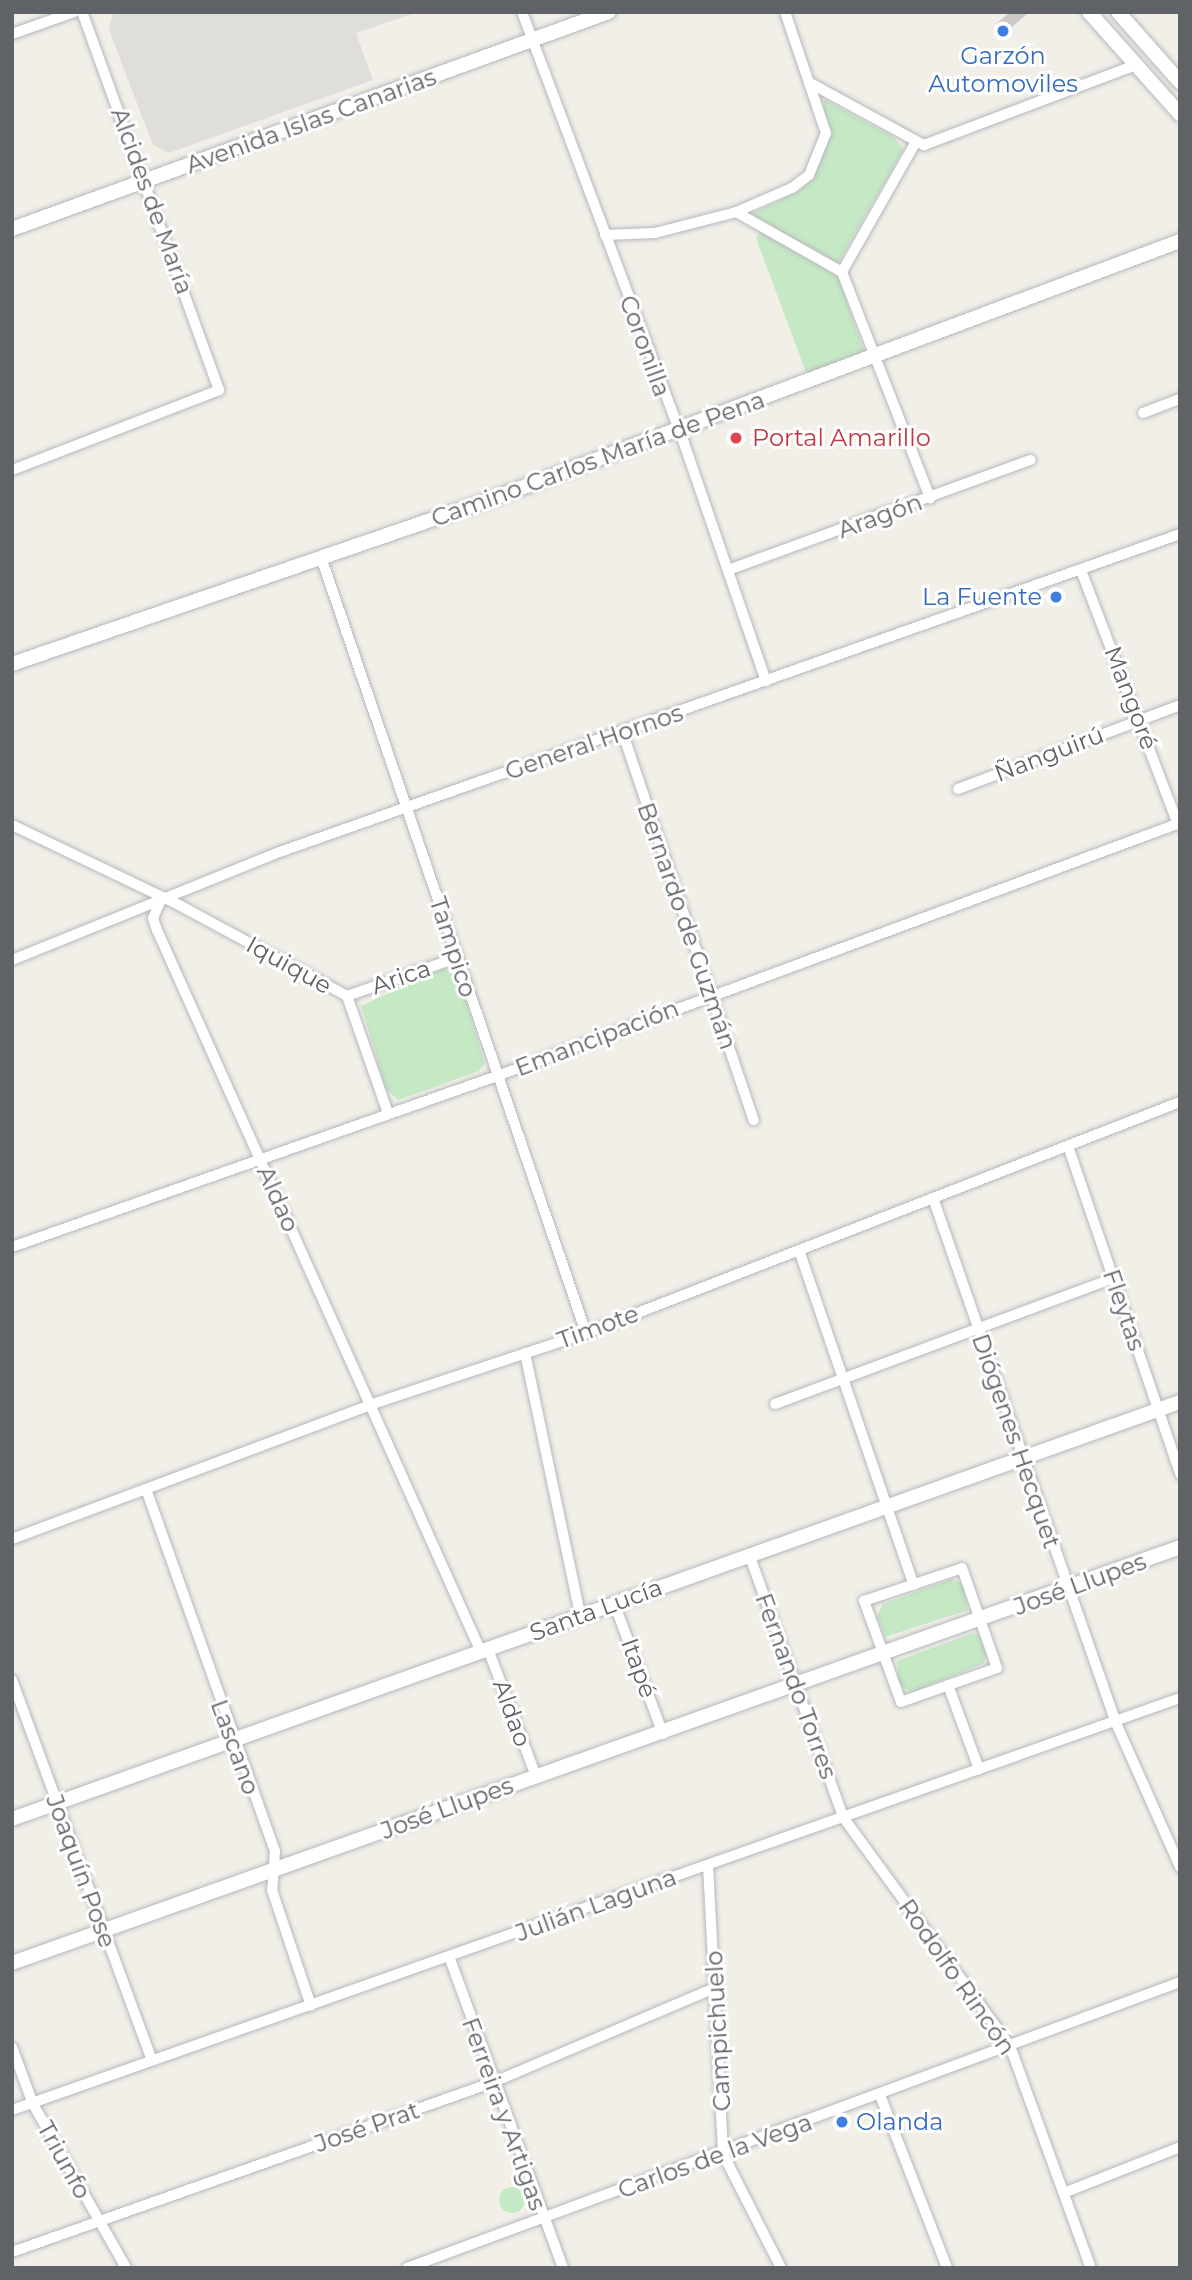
<!DOCTYPE html>
<meta charset="utf-8">
<style>
body{margin:0}
#map{position:relative;width:1192px;height:2280px;overflow:hidden;background:#f1efe8;font-family:Montserrat,sans-serif}
div>[style]{position:absolute}
.industrial>*{inset:0;background:#e0deda}
.green>*{inset:0;background:#c5e8c5}
.round{border-radius:50%}
.building>*{inset:0;background:#cccac5}
.roads{filter:drop-shadow(0 0 2px #b5b8bc) drop-shadow(0 0 2px #b5b8bc)}
.street>*{height:10px;margin:-5px;padding:0 5px;transform-origin:5px;border-radius:5px;background:#fff}
.secondary>*{height:14px;margin:-7px;padding:0 7px;transform-origin:7px;border-radius:7px;background:#fff}
.dots>*{width:19px;height:19px;translate:-50% -50%;box-sizing:border-box;border:4px solid #fff;border-radius:50%}
span{translate:-50% -50%;white-space:nowrap;text-align:center;line-height:1.15;-webkit-text-stroke:6px #fff;paint-order:stroke}
.shop-label{font-size:24px;color:#366cbe}
.right{translate:-100% -50%;text-align:right}
.left{translate:0 -50%;text-align:left}
.street-label{font-size:24px;color:#5f6368}
.health-label{font-size:24px;color:#be3a42}
.frame{position:absolute;inset:0;border:14px solid #5f6368;pointer-events:none}
</style>
<div id="map">
<div class="industrial">
<div style="clip-path:polygon(113px 12px,418px 12px,356px 33px,373px 80px,169px 153px,153px 145px,109px 30px)"></div>
</div>
<div class="green">
<div style="clip-path:polygon(823px 99px,892px 136px,904px 149px,837px 265px,752px 214px,801px 190px,815px 173px,828px 144px)"></div>
<div style="clip-path:polygon(762px 231px,838px 277px,865px 354px,807px 375px,756px 238px)"></div>
<div style="clip-path:polygon(444px 968px,458px 977px,485px 1063px,479px 1071px,398px 1100px,386px 1089px,361px 1006px)"></div>
<div style="clip-path:polygon(952px 1579px,963px 1584px,968px 1610px,885px 1637px,877px 1616px,883px 1604px)"></div>
<div style="clip-path:polygon(973px 1633px,981px 1637px,987px 1656px,983px 1664px,912px 1692px,899px 1686px,897px 1661px)"></div>
<div class="round" style="left:499px;top:2187px;width:26px;height:26px"></div>
</div>
<div class="building">
<div style="clip-path:polygon(1010px 12px,1029px 12px,1000px 38px,996px 24px)"></div>
</div>
<div class="roads">
<div class="street">
<div style="left:522px;top:12px;width:460px;rotate:69.4deg"></div>
<div style="left:684px;top:443px;width:252px;rotate:71deg"></div>
<div style="left:12px;top:34px;width:66px;rotate:-19.5deg"></div>
<div style="left:812px;top:84px;width:128px;rotate:28.6deg"></div>
<div style="left:924px;top:145px;width:227px;rotate:-20.7deg"></div>
<div style="left:914px;top:145px;width:146px;rotate:119.6deg"></div>
<div style="left:842px;top:272px;width:243px;rotate:68.7deg"></div>
<div style="left:736px;top:212px;width:122px;rotate:29.5deg"></div>
<div style="left:605px;top:235px;width:50px;rotate:-2.3deg"></div>
<div style="left:655px;top:233px;width:84px;rotate:-14.5deg"></div>
<div style="left:736px;top:212px;width:61px;rotate:-23.2deg"></div>
<div style="left:792px;top:188px;width:21px;rotate:-37deg"></div>
<div style="left:809px;top:175px;width:45px;rotate:-68deg"></div>
<div style="left:826px;top:133px;width:128px;rotate:-108.7deg"></div>
<div style="left:1143px;top:413px;width:40px;rotate:-21deg"></div>
<div style="left:12px;top:470px;width:222px;rotate:-21.1deg"></div>
<div style="left:219px;top:390px;width:402px;rotate:-109.9deg"></div>
<div style="left:322px;top:560px;width:817px;rotate:71.14deg"></div>
<div style="left:728px;top:570px;width:322px;rotate:-20deg"></div>
<div style="left:1082px;top:573px;width:269px;rotate:69.1deg"></div>
<div style="left:622px;top:731px;width:411px;rotate:71.3deg"></div>
<div style="left:958px;top:789px;width:237px;rotate:-20.7deg"></div>
<div style="left:12px;top:825px;width:185px;rotate:25.6deg"></div>
<div style="left:179px;top:905px;width:191px;rotate:28.4deg"></div>
<div style="left:347px;top:996px;width:121px;rotate:70.7deg"></div>
<div style="left:162px;top:897px;width:23px;rotate:113deg"></div>
<div style="left:153px;top:918px;width:13px;rotate:72deg"></div>
<div style="left:157px;top:930px;width:791px;rotate:65.83deg"></div>
<div style="left:12px;top:960px;width:283px;rotate:-22deg"></div>
<div style="left:274px;top:854px;width:961px;rotate:-19.45deg"></div>
<div style="left:347px;top:996px;width:115px;rotate:-19.2deg"></div>
<div style="left:1068px;top:1146px;width:347px;rotate:71.1deg"></div>
<div style="left:933px;top:1198px;width:556px;rotate:70.78deg"></div>
<div style="left:1116px;top:1723px;width:158px;rotate:66deg"></div>
<div style="left:12px;top:1247px;width:514px;rotate:-19.42deg"></div>
<div style="left:497px;top:1076px;width:728px;rotate:-20.33deg"></div>
<div style="left:799px;top:1250px;width:354px;rotate:71.1deg"></div>
<div style="left:525px;top:1353px;width:268px;rotate:78.1deg"></div>
<div style="left:775px;top:1404px;width:361px;rotate:-20.4deg"></div>
<div style="left:146px;top:1489px;width:384px;rotate:70.4deg"></div>
<div style="left:275px;top:1851px;width:39px;rotate:94deg"></div>
<div style="left:272px;top:1890px;width:122px;rotate:71.4deg"></div>
<div style="left:12px;top:1539px;width:382px;rotate:-20.5deg"></div>
<div style="left:370px;top:1405px;width:228px;rotate:-18.4deg"></div>
<div style="left:586px;top:1333px;width:637px;rotate:-21.25deg"></div>
<div style="left:749px;top:1554px;width:279px;rotate:70.3deg"></div>
<div style="left:843px;top:1817px;width:283px;rotate:53.9deg"></div>
<div style="left:1010px;top:2046px;width:236px;rotate:70deg"></div>
<div style="left:962px;top:1568px;width:106px;rotate:70.7deg"></div>
<div style="left:997px;top:1668px;width:102px;rotate:160.5deg"></div>
<div style="left:901px;top:1702px;width:108px;rotate:-110.1deg"></div>
<div style="left:864px;top:1601px;width:103px;rotate:-18.6deg"></div>
<div style="left:614px;top:1603px;width:140px;rotate:69.5deg"></div>
<div style="left:488px;top:1649px;width:136px;rotate:69.3deg"></div>
<div style="left:12px;top:1680px;width:405px;rotate:69.8deg"></div>
<div style="left:948px;top:1685px;width:90px;rotate:69.7deg"></div>
<div style="left:708px;top:1865px;width:289px;rotate:87deg"></div>
<div style="left:723px;top:2154px;width:128px;rotate:63deg"></div>
<div style="left:450px;top:1959px;width:329px;rotate:69.9deg"></div>
<div style="left:12px;top:2047px;width:61px;rotate:69.8deg"></div>
<div style="left:33px;top:2104px;width:189px;rotate:60.4deg"></div>
<div style="left:880px;top:2095px;width:186px;rotate:68.8deg"></div>
<div style="left:12px;top:2110px;width:1239px;rotate:-19.43deg"></div>
<div style="left:1066px;top:2192px;width:123px;rotate:-21.5deg"></div>
<div style="left:12px;top:2252px;width:511px;rotate:-19.43deg"></div>
<div style="left:494px;top:2082px;width:242px;rotate:-23.1deg"></div>
<div style="left:407px;top:2268px;width:824px;rotate:-20.3deg"></div>
</div>
<div class="secondary">
<div style="left:1089px;top:12px;width:137px;rotate:48.3deg"></div>
<div style="left:1118px;top:12px;width:94px;rotate:48.5deg"></div>
<div style="left:12px;top:229px;width:635px;rotate:-19.98deg"></div>
<div style="left:12px;top:664px;width:501px;rotate:-18.98deg"></div>
<div style="left:486px;top:501px;width:741px;rotate:-20.54deg"></div>
<div style="left:12px;top:1819px;width:1240px;rotate:-19.65deg"></div>
<div style="left:12px;top:1963px;width:1240px;rotate:-19.6deg"></div>
</div>
</div>
<div class="dots">
<div style="left:1003px;top:31px;background:#3f7fe0"></div>
<div style="left:736px;top:438px;background:#e0444e"></div>
<div style="left:1056px;top:597px;background:#3f7fe0"></div>
<div style="left:842px;top:2122px;background:#3f7fe0"></div>
</div>
<div class="shop-label">
<span style="left:1003px;top:70px">Garzón<br>Automoviles</span>
<span class="right" style="left:1042px;top:597px">La Fuente</span>
<span class="left" style="left:856px;top:2122px">Olanda</span>
</div>
<div class="street-label">
<span style="left:311px;top:121px;rotate:-20deg">Avenida Islas Canarias</span>
<span style="left:152px;top:201px;rotate:70deg">Alcides de María</span>
<span style="left:645px;top:346px;rotate:70deg">Coronilla</span>
<span style="left:598px;top:459px;rotate:-20deg">Camino Carlos María de Pena</span>
<span style="left:880px;top:516px;rotate:-20deg">Aragón</span>
<span style="left:1131px;top:698px;rotate:69deg">Mangoré</span>
<span style="left:594px;top:742px;rotate:-19deg">General Hornos</span>
<span style="left:1049px;top:754px;rotate:-21deg">Ñanguirú</span>
<span style="left:687px;top:926px;rotate:71deg">Bernardo de Guzmán</span>
<span style="left:453px;top:947px;rotate:72deg">Tampico</span>
<span style="left:289px;top:965px;rotate:29deg">Iquique</span>
<span style="left:401px;top:977px;rotate:-19deg">Arica</span>
<span style="left:597px;top:1038px;rotate:-21deg">Emancipación</span>
<span style="left:278px;top:1199px;rotate:66deg">Aldao</span>
<span style="left:1124px;top:1310px;rotate:71deg">Fleytas</span>
<span style="left:598px;top:1327px;rotate:-20deg">Timote</span>
<span style="left:1016px;top:1441px;rotate:71deg">Diógenes Hecquet</span>
<span style="left:1080px;top:1584px;rotate:-20deg">José Llupes</span>
<span style="left:596px;top:1610px;rotate:-20deg">Santa Lucía</span>
<span style="left:639px;top:1668px;rotate:70deg">Itapé</span>
<span style="left:796px;top:1686px;rotate:70deg">Fernando Torres</span>
<span style="left:512px;top:1713px;rotate:70deg">Aldao</span>
<span style="left:235px;top:1747px;rotate:70deg">Lascano</span>
<span style="left:447px;top:1808px;rotate:-20deg">José Llupes</span>
<span style="left:81px;top:1871px;rotate:70deg">Joaquín Pose</span>
<span style="left:596px;top:1905px;rotate:-20deg">Julián Laguna</span>
<span style="left:957px;top:1977px;rotate:55deg">Rodolfo Rincón</span>
<span style="left:718px;top:2031px;rotate:-93deg">Campichuelo</span>
<span style="left:504px;top:2114px;rotate:70deg">Ferreira y Artigas</span>
<span style="left:367px;top:2127px;rotate:-19deg">José Prat</span>
<span style="left:715px;top:2156px;rotate:-20deg">Carlos de la Vega</span>
<span style="left:64px;top:2160px;rotate:61deg">Triunfo</span>
</div>
<div class="health-label">
<span class="left" style="left:752px;top:438px">Portal Amarillo</span>
</div>
<div class="frame"></div>
</div>
